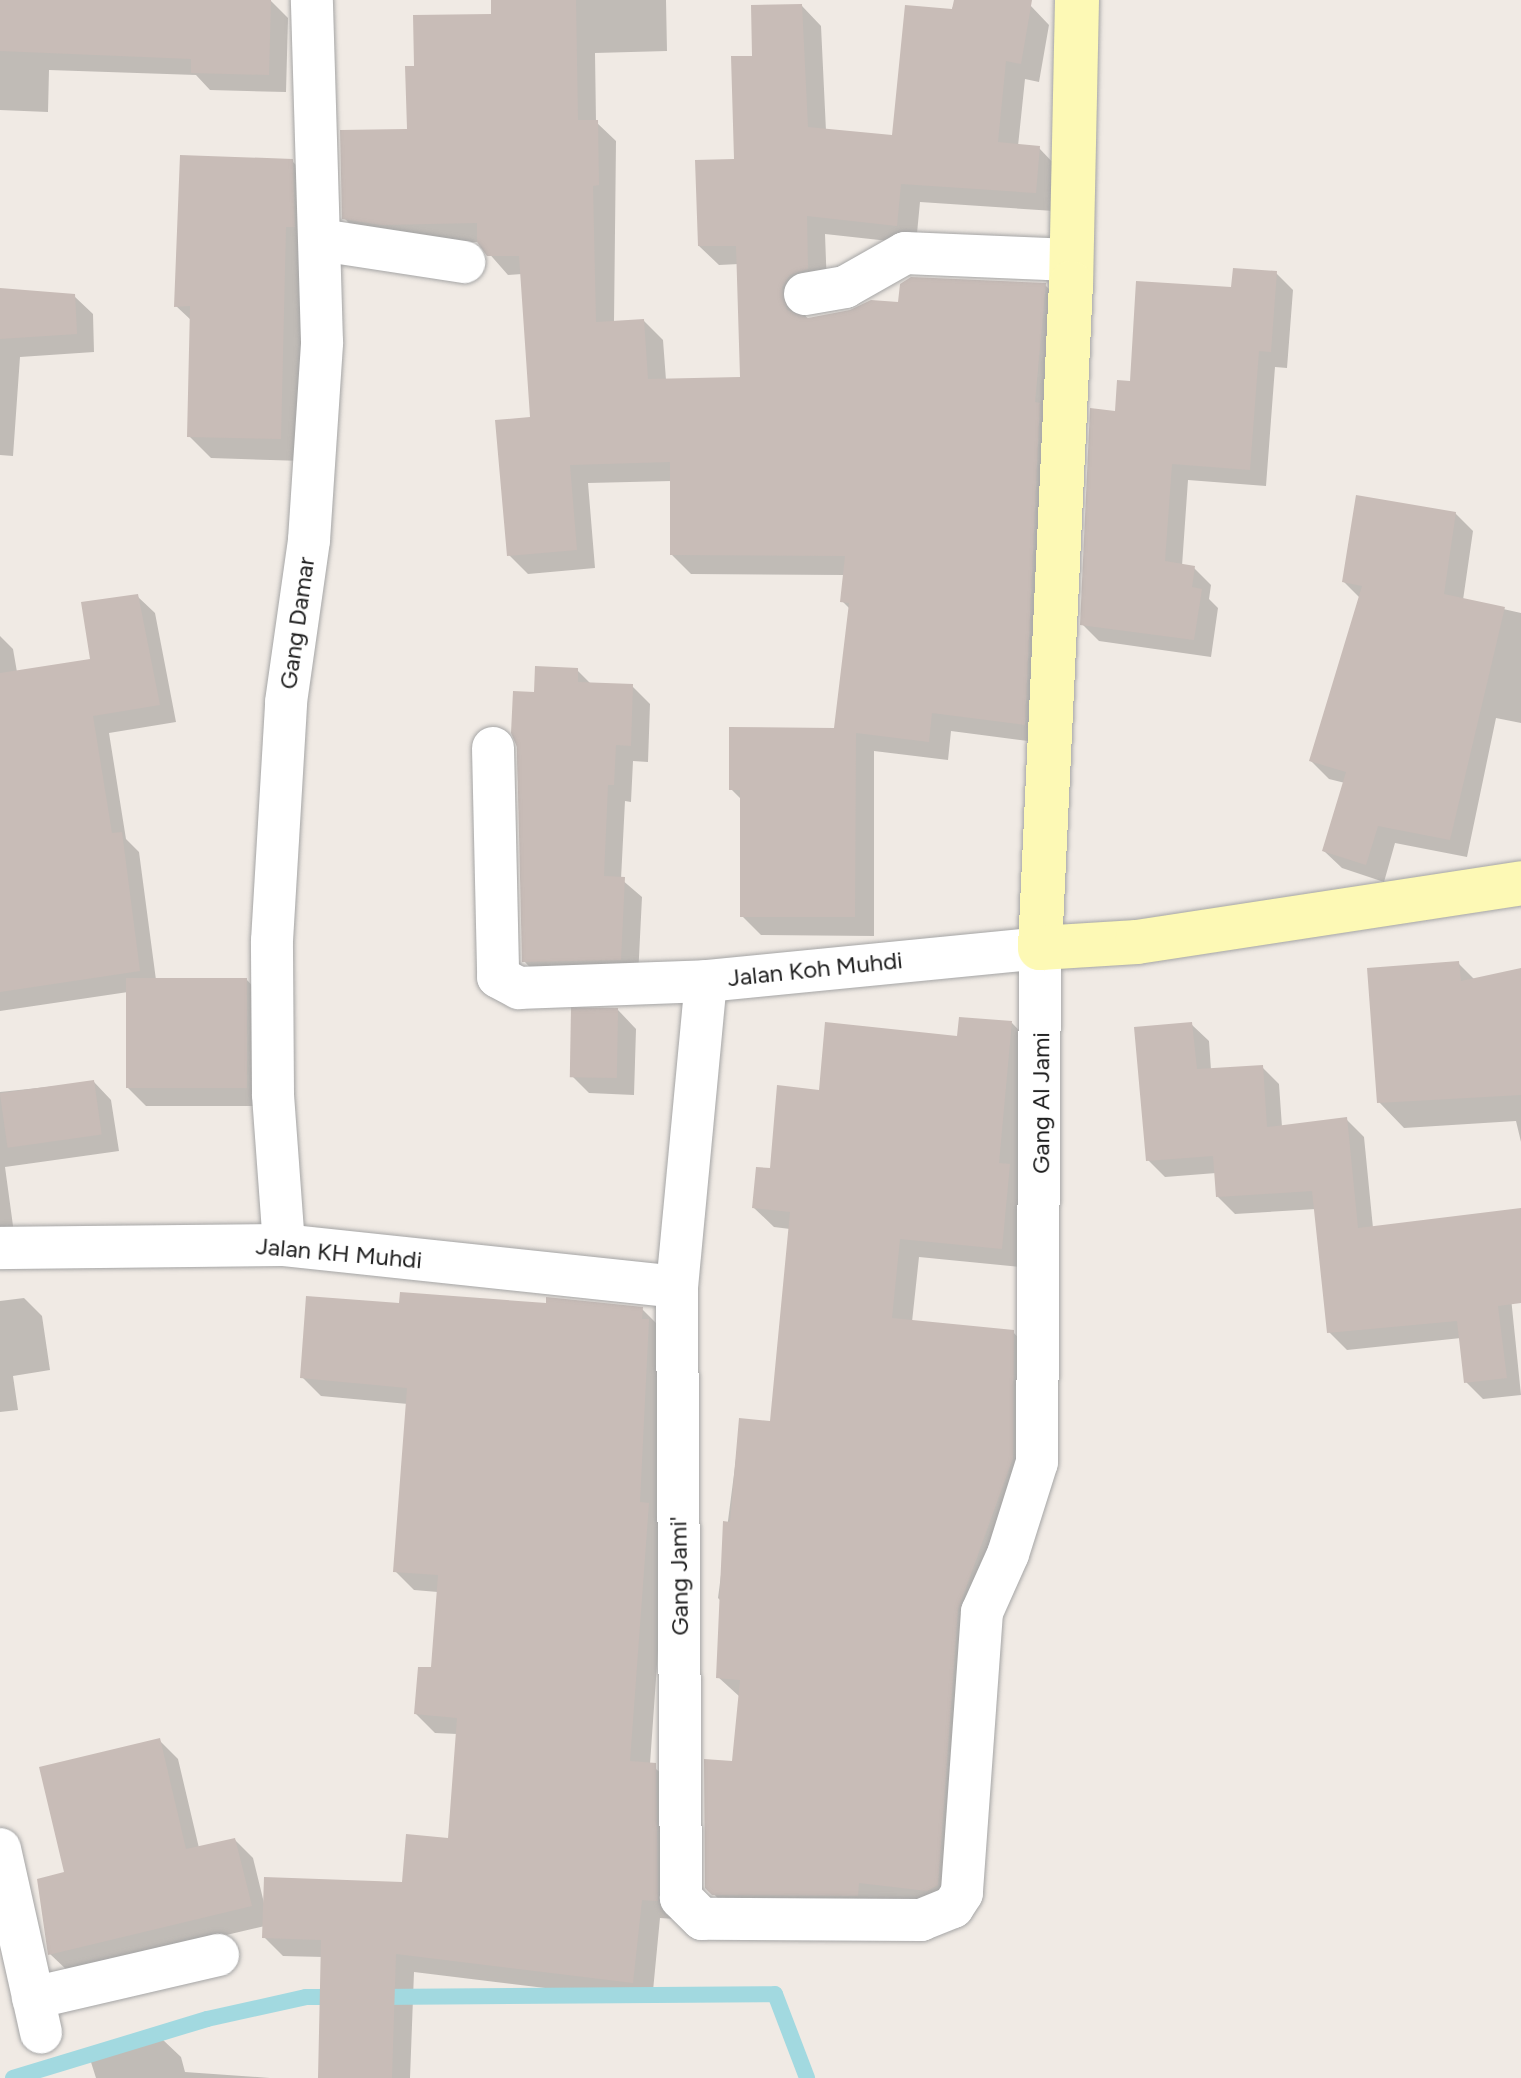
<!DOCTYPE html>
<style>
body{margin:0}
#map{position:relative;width:1521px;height:2078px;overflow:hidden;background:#f0eae4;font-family:Figtree,sans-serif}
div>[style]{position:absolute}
.shadow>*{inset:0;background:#0003}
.stream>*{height:16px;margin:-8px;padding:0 8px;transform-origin:8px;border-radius:8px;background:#a2d9e0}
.building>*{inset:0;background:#c8bcb7;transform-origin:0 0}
.roads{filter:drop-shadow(0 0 2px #a5a5a5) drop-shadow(0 0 2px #a5a5a5)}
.street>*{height:42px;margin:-21px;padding:0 21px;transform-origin:21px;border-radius:21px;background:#fff}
.secondary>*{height:44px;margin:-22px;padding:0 22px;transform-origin:22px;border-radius:22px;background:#fdf9b5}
span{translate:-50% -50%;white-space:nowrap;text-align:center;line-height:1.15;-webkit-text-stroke:6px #fff;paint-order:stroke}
.street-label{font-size:24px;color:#1e1e1e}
</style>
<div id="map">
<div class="shadow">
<div style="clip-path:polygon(0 0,270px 0,288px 18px,286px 92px,210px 90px,196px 75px,49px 70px,48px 112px,0 110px)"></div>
<div style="clip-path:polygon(493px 0,666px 0,667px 51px,595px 53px,596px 122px,616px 141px,614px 323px,644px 321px,663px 340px,666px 380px,742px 379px,739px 264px,719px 265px,699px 246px,736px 161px,754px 58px,802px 6px,821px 26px,826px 131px,894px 138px,956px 0,1030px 5px,1049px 25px,1039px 82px,1025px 79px,1018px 146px,1039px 148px,1058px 168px,1054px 211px,920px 202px,916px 244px,825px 234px,827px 288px,800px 306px,808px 320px,1045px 285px,1064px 304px,1044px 743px,951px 731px,948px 760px,874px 751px,874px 936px,761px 935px,742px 916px,742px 800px,731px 789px,836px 730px,850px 609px,842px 601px,845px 575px,691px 574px,672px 555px,672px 481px,588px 483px,595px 568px,528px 574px,509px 555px,532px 419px,522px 274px,508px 275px,479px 242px,402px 243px,364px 238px,344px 218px,409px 131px,416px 68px,493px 15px)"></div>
<div style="clip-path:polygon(292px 161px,314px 183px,303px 461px,211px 458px,189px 436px,192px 321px,176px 306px)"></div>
<div style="clip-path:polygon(1276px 273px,1293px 290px,1287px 368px,1275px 367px,1266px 486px,1188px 480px,1182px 566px,1194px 568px,1211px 585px,1209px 599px,1218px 608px,1211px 657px,1099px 641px,1082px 624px,1117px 413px,1132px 383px,1233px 290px)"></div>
<div style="clip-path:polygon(0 290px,74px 296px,93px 314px,94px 352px,20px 357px,13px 456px,0 455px)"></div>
<div style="clip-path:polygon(1455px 513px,1473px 531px,1463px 600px,1521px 613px,1521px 723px,1496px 718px,1467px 857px,1395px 843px,1384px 882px,1342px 868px,1324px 851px,1345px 783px,1329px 779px,1311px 761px,1360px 598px,1344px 582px)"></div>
<div style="clip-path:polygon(137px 596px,155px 613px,176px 722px,109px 733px,126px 839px,139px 852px,156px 980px,247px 980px,265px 999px,261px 1106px,146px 1106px,127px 1087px,128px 992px,0 1011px,0 636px,13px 649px,17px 672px,92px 661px)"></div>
<div style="clip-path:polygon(577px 670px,592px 685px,632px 686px,650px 704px,648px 762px,633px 761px,631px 802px,625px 801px,621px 879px,642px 897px,638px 977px,541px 979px,524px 961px,515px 693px,536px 694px)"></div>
<div style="clip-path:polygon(1458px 963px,1475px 980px,1521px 969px,1521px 1142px,1516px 1121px,1404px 1128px,1379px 1102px)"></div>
<div style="clip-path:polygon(618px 1010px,636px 1029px,634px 1095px,589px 1093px,570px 1074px)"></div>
<div style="clip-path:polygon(1012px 1023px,1031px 1043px,1021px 1267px,919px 1257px,912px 1322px,1013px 1332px,1032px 1352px,1032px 1478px,977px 1630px,957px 1905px,733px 1914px,707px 1887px,734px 1763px,740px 1697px,718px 1677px,725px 1605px,718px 1598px,741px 1420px,771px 1423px,790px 1229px,774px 1227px,754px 1208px,820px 1092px)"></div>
<div style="clip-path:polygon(1191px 1024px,1209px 1041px,1211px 1070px,1262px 1067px,1279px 1084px,1282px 1127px,1346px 1119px,1364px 1137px,1373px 1228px,1521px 1215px,1521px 1277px,1509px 1278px,1521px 1395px,1483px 1399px,1466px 1382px,1461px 1338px,1347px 1350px,1329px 1332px,1316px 1209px,1235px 1214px,1218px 1197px,1216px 1173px,1165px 1177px,1148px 1160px)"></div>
<div style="clip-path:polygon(94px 1082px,111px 1100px,119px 1151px,5px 1167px,14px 1233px,0 1234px,0 1092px)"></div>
<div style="clip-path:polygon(24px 1298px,42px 1316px,50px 1370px,13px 1376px,18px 1410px,0 1412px,0 1301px)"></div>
<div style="clip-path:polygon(401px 1305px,642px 1309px,661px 1328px,667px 1523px,650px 1764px,674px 1784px,676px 1919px,660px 1918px,652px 2001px,414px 1972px,410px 2078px,319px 2078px,323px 1957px,283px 1956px,264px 1937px,265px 1926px,69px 1972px,50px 1954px,66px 1874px,159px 1740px,178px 1759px,199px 1848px,235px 1840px,253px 1858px,264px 1903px,403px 1884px,450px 1841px,457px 1734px,435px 1733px,416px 1714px,432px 1669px,438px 1592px,414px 1590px,395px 1571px,408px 1404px,321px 1396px,302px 1377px)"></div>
<div style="clip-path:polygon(162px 2039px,181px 2057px,185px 2072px,270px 2078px,96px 2078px,90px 2059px)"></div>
</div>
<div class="stream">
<div style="left:376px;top:1997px;width:399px;rotate:-0.4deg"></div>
<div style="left:775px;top:1994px;width:90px;rotate:69.1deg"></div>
<div style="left:13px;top:2078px;width:203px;rotate:-16.9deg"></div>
<div style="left:207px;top:2019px;width:101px;rotate:-12.5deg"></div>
<div style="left:306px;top:1997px;width:35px"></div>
</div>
<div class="building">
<div style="clip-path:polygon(0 0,271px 0,269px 75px,191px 73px,191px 59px,0 51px)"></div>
<div style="clip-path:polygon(491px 0,576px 0,578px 120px,598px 120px,599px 185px,593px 186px,596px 322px,644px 319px,648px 379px,740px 377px,736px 246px,698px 246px,695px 160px,734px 159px,731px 56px,752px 56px,751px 5px,802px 4px,808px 127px,892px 135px,905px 5px,952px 9px,954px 0,1032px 0,1021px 64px,1006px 61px,998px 142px,1040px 146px,1036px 193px,901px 184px,897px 226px,807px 216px,808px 269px,790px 275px,782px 287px,787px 310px,808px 318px,850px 310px,871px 300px,898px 302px,900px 284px,911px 277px,1046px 283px,1035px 402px,1040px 403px,1025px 725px,932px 713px,929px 742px,856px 733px,855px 917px,740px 917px,740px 790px,729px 790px,729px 727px,834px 728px,849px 603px,840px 602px,845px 556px,670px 555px,670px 462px,570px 465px,577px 550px,507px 556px,495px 420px,530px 417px,519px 256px,487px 256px,477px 242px,477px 223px,381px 225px,342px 219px,340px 130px,407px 129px,405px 66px,414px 66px,413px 15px,491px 14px)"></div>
<div style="clip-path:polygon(180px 155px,293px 159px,295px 227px,286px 227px,281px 439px,187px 437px,190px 306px,174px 307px)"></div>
<div style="clip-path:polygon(1233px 268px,1277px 271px,1271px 352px,1259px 351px,1250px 470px,1172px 464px,1165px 561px,1195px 566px,1192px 587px,1202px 589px,1194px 640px,1080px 625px,1090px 408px,1115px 411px,1117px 380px,1130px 381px,1136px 281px,1231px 287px)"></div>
<div style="clip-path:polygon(0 288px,75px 294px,77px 334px,0 339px)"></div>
<div style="clip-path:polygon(1356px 495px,1456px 512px,1444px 594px,1505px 607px,1450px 840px,1378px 826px,1366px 865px,1322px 851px,1346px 772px,1309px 761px,1362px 586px,1342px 582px)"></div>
<div style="clip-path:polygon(138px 594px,160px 705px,93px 716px,112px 833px,122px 832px,140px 971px,0 992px,0 673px,90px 659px,81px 602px)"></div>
<div style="clip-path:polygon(535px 666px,578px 668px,578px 682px,633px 684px,631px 746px,616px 745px,614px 785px,608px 785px,604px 876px,625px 877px,621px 960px,522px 962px,517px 747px,511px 733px,513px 691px,534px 692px)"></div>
<div style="clip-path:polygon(1459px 961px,1461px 981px,1521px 968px,1521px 1095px,1377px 1103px,1367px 968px)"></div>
<div style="left:126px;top:978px;width:121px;height:110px"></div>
<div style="left:618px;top:1008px;width:70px;height:47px;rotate:91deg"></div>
<div style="clip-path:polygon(959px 1017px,1012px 1021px,999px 1163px,1010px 1164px,1002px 1249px,900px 1239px,892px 1318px,1014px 1330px,1013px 1458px,958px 1610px,938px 1885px,927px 1891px,859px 1883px,858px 1896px,712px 1895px,705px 1888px,704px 1759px,732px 1761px,740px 1680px,716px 1678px,723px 1521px,730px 1522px,739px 1418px,770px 1421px,790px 1212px,752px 1208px,756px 1167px,770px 1168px,777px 1085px,819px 1090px,825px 1022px,957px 1036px)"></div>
<div style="clip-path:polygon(1192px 1022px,1197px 1069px,1263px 1065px,1267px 1127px,1347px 1117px,1358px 1228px,1521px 1208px,1521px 1303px,1498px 1306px,1507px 1378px,1464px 1383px,1457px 1321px,1327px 1333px,1312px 1191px,1216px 1197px,1213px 1156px,1146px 1161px,1134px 1027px)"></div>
<div style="left:94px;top:1080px;width:55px;height:95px;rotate:82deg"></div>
<div style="clip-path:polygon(400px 1292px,546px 1303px,546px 1297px,643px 1307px,642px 1319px,649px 1319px,640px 1502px,649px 1503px,630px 1761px,656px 1763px,658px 1901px,642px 1900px,633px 1983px,396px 1954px,392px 2078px,318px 2078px,321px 1940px,262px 1938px,264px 1877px,402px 1882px,406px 1834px,448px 1838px,457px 1718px,414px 1714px,418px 1667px,431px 1667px,438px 1575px,393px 1572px,407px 1388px,300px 1378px,306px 1296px,399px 1303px)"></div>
<div style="clip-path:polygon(160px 1738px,186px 1849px,235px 1838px,252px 1906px,48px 1955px,37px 1879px,64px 1872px,39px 1767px)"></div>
</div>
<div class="roads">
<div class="street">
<div style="left:320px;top:240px;width:146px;rotate:8.7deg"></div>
<div style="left:805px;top:294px;width:41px;rotate:-9.9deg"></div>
<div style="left:845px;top:287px;width:69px;rotate:-29.5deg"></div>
<div style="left:905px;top:253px;width:166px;rotate:2.4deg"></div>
<div style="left:493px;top:748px;width:229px;rotate:88.7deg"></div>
<div style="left:498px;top:977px;width:24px;rotate:28deg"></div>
<div style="left:519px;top:988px;width:187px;rotate:-2.1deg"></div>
<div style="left:1040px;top:948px;width:514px;rotate:90.33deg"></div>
<div style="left:1037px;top:1462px;width:96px;rotate:107.5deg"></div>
<div style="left:1008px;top:1554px;width:64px;rotate:114.1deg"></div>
<div style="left:982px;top:1612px;width:282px;rotate:94.1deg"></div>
<div style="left:962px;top:1893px;width:17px;rotate:123deg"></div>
<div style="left:953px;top:1907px;width:35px;rotate:158deg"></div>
<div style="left:921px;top:1920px;width:219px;rotate:-179.7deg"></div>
<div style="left:702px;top:1919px;width:30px;rotate:-135deg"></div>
<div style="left:681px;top:1898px;width:611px;rotate:-90.38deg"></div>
<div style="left:677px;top:1287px;width:307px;rotate:-84.6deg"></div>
<div style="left:706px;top:981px;width:336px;rotate:-5.6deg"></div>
<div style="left:284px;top:1245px;width:151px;rotate:-94.2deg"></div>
<div style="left:273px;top:1094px;width:153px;rotate:-90.4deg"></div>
<div style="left:272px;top:941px;width:239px;rotate:-86.6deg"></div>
<div style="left:286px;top:702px;width:164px;rotate:-81.9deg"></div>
<div style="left:309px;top:540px;width:198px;rotate:-86.2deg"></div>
<div style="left:322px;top:342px;width:342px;rotate:-91.7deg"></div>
<div style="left:0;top:1248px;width:284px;rotate:-0.6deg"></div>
<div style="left:284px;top:1245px;width:395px;rotate:6.1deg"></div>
<div style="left:0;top:1849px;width:188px;rotate:77.4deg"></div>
<div style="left:33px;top:1998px;width:190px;rotate:-13.1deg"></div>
</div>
<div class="secondary">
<div style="left:1077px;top:0;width:283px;rotate:91.2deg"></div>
<div style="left:1071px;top:283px;width:666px;rotate:92.67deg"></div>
<div style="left:1040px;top:948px;width:97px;rotate:-3.5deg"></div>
<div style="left:1137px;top:942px;width:389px;rotate:-8.7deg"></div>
</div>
</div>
<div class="street-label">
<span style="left:297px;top:623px;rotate:-82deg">Gang Damar</span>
<span style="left:815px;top:969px;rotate:-6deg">Jalan Koh Muhdi</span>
<span style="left:1041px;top:1103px;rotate:-90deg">Gang Al Jami</span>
<span style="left:339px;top:1253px;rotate:5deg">Jalan KH Muhdi</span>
<span style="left:679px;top:1576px;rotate:-91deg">Gang Jami'</span>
</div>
</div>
